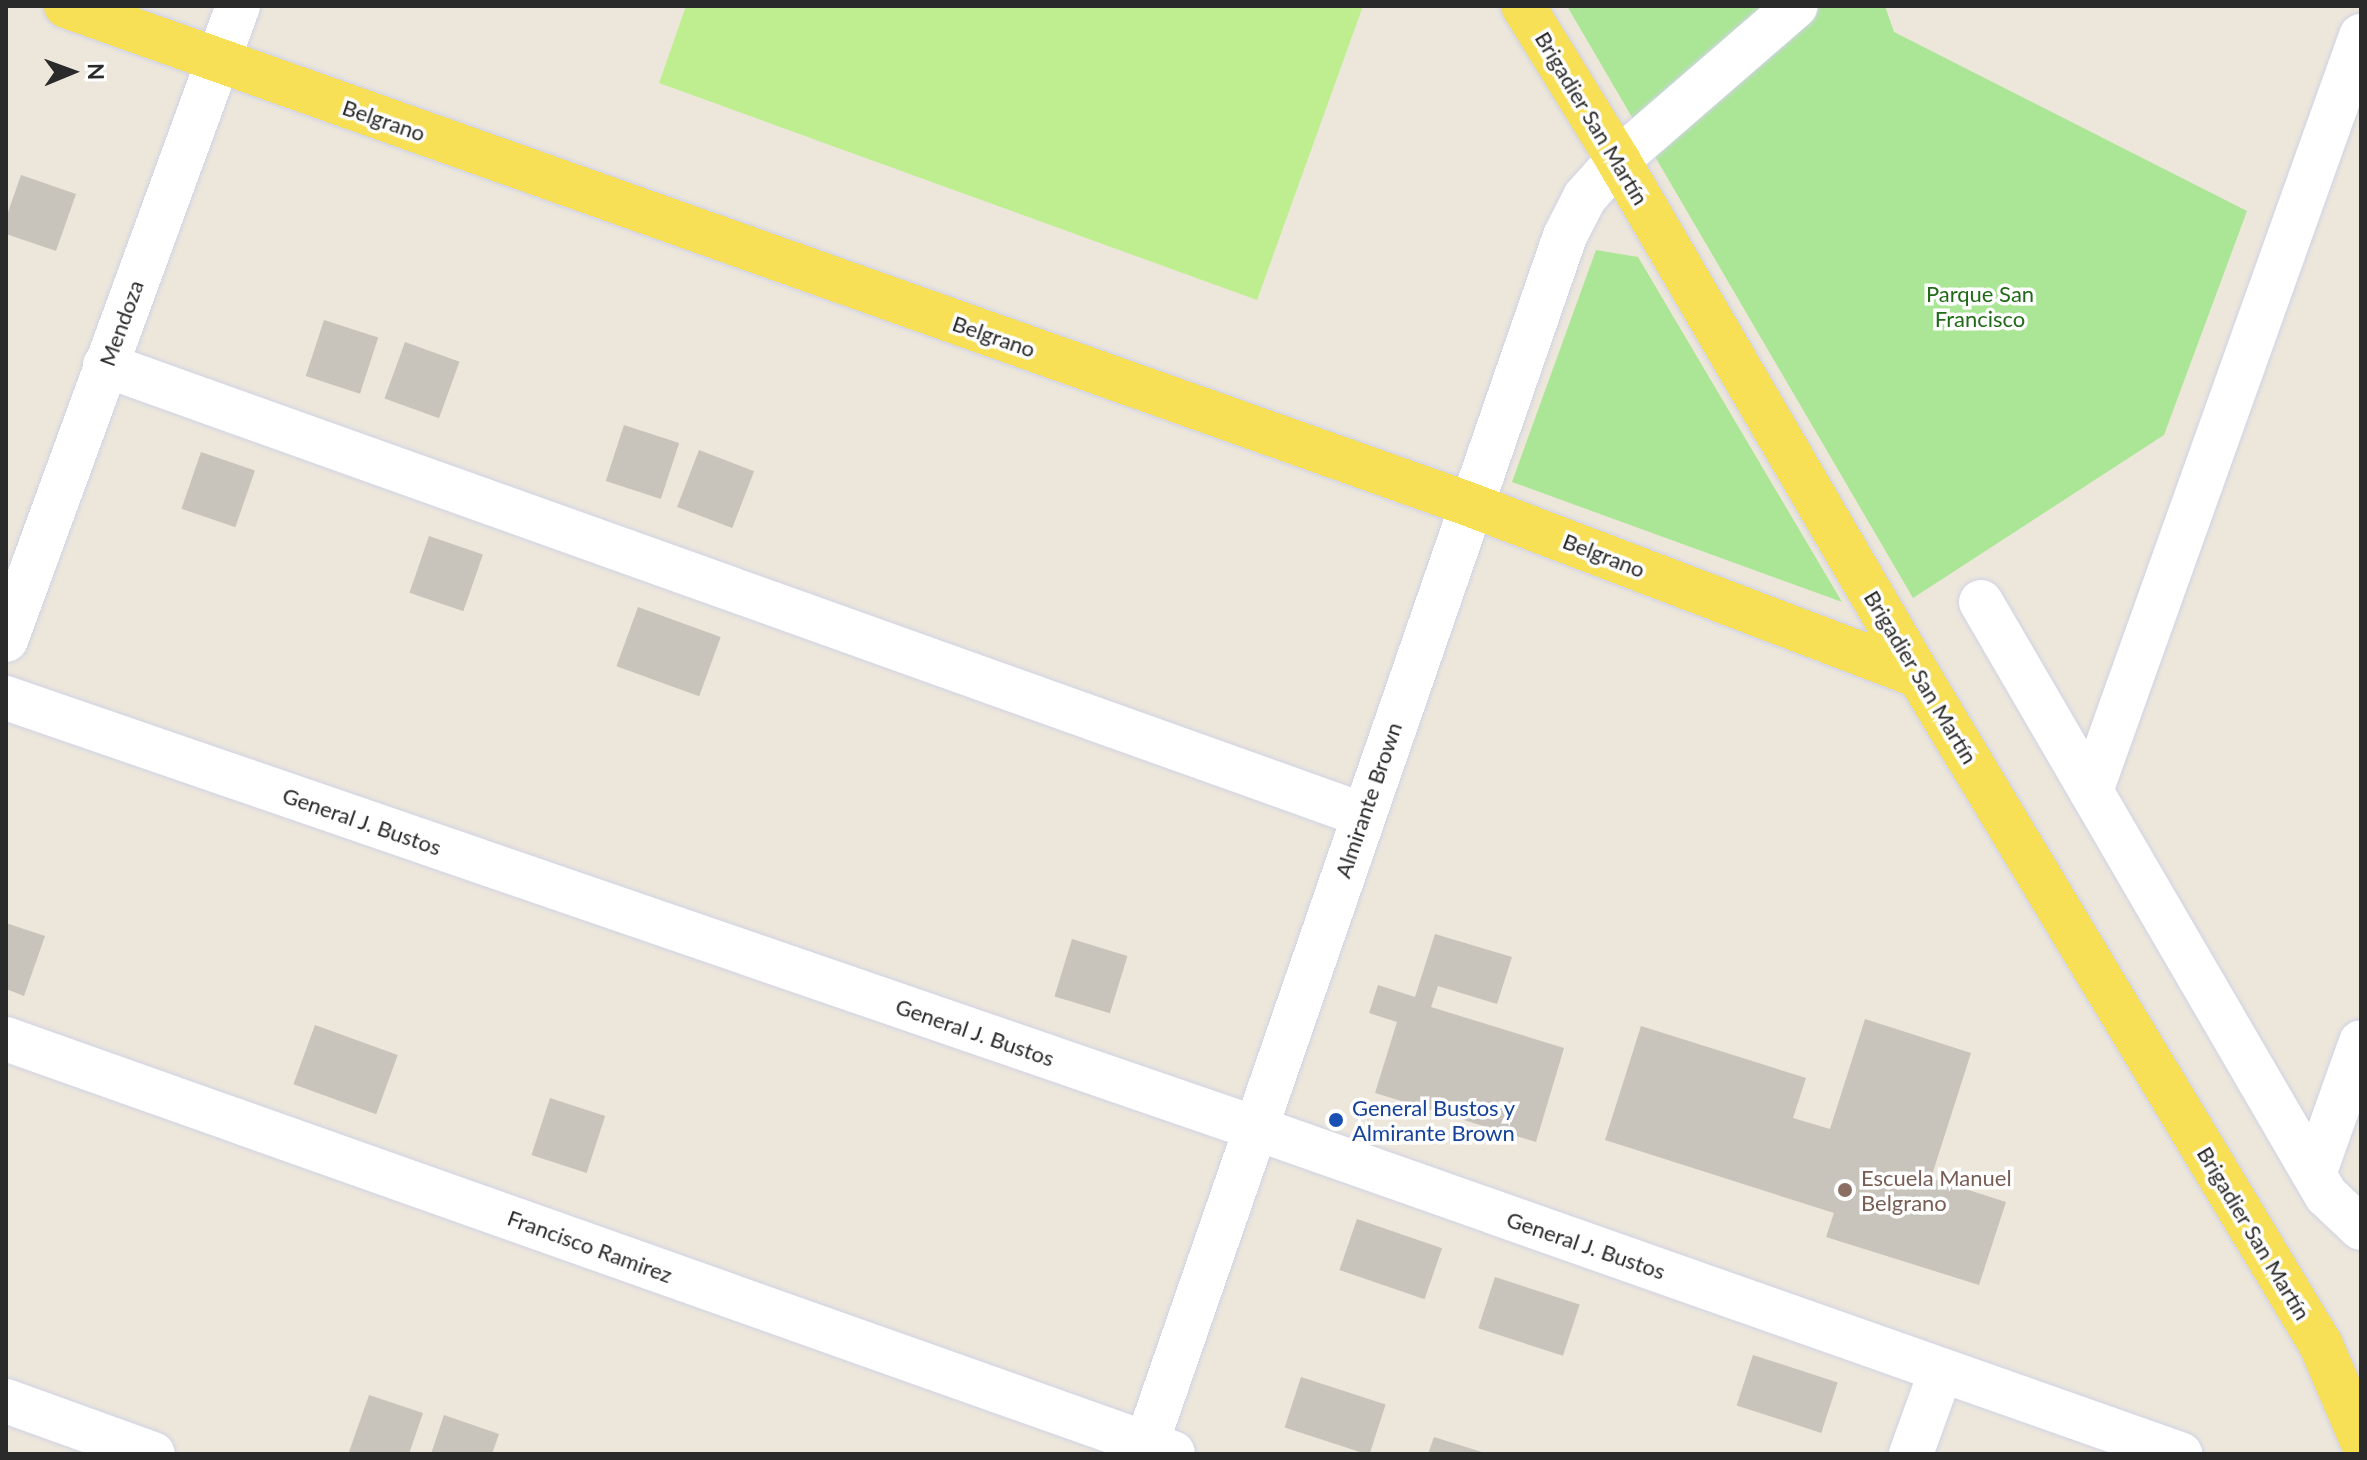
<!DOCTYPE html>
<meta charset="utf-8">
<style>
body{margin:0}
#map{position:relative;width:2367px;height:1460px;overflow:hidden;background:#ede7db;font-family:Lato,sans-serif}
div>[style]{position:absolute}
.green>*{inset:0;background:#aae695}
.pitch>*{inset:0;background:#beee90}
.building>*{inset:0;background:#c8c3bb;transform-origin:0 0}
.roads{filter:drop-shadow(0 0 2px #d0d2e4) drop-shadow(0 0 2px #d0d2e4)}
.minor>*{height:44px;margin:-22px;padding:0 22px;transform-origin:22px;border-radius:22px;background:#fff}
.major>*{height:44px;margin:-22px;padding:0 22px;transform-origin:22px;border-radius:22px;background:#f7df56}
.dots>*{width:22px;height:22px;translate:-50% -50%;box-sizing:border-box;border:4px solid #fff;border-radius:50%}
span{translate:-50% -50%;white-space:nowrap;text-align:center;line-height:1.15;-webkit-text-stroke:7px #fff;paint-order:stroke}
.street-label{font-size:22px;color:#2a2a2a}
.park-label{font-size:22px;color:#216a17}
.transit-label{font-size:22px;color:#164399}
.left{translate:0 -50%;text-align:left}
.education-label{font-size:22px;color:#785e54}
.frame{position:absolute;inset:0;border:8px solid #2a2a2a;pointer-events:none}
.north{position:absolute;left:32px;top:32px;width:80px;height:80px;-webkit-text-stroke:6px #fff;paint-order:stroke;rotate:89deg;font-size:22px;font-weight:700;line-height:32px;text-align:center;color:#2a2a2a}
.north::after{content:'';display:block;margin:auto;width:28px;height:36px;background:#2a2a2a;clip-path:polygon(50% 0,100% 100%,50% 72%,0 100%)}
</style>
<div id="map">
<div class="green">
<div style="clip-path:polygon(1567px 6px,1885px 6px,1894px 32px,2247px 211px,2164px 435px,1913px 598px)"></div>
<div style="clip-path:polygon(1596px 250px,1638px 257px,1842px 602px,1512px 482px)"></div>
</div>
<div class="pitch">
<div style="clip-path:polygon(686px 6px,1363px 6px,1257px 300px,659px 83px)"></div>
</div>
<div class="building">
<div style="clip-path:polygon(21px 175px,76px 194px,56px 251px,6px 234px,6px 218px)"></div>
<div style="left:324px;top:320px;width:57px;height:59px;rotate:18deg"></div>
<div style="left:405px;top:342px;width:58px;height:60px;rotate:20deg"></div>
<div style="left:624px;top:425px;width:58px;height:59px;rotate:18deg"></div>
<div style="left:699px;top:450px;width:59px;height:61px;rotate:21deg"></div>
<div style="left:201px;top:452px;width:57px;height:60px;rotate:19deg"></div>
<div style="left:429px;top:536px;width:57px;height:60px;rotate:19deg"></div>
<div style="left:638px;top:607px;width:88px;height:63px;rotate:20deg"></div>
<div style="clip-path:polygon(6px 923px,45px 936px,24px 996px,6px 989px)"></div>
<div style="clip-path:polygon(1435px 934px,1512px 957px,1497px 1004px,1438px 986px,1431px 1007px,1564px 1048px,1536px 1142px,1375px 1093px,1397px 1022px,1369px 1013px,1378px 985px,1415px 997px)"></div>
<div style="left:1072px;top:939px;width:58px;height:60px;rotate:17deg"></div>
<div style="clip-path:polygon(1865px 1019px,1971px 1053px,1931px 1178px,2006px 1202px,1979px 1285px,1826px 1237px,1834px 1213px,1605px 1140px,1641px 1026px,1806px 1078px,1793px 1118px,1830px 1129px)"></div>
<div style="left:315px;top:1025px;width:88px;height:63px;rotate:20deg"></div>
<div style="left:550px;top:1098px;width:58px;height:60px;rotate:18deg"></div>
<div style="left:1357px;top:1219px;width:90px;height:54px;rotate:19deg"></div>
<div style="left:1495px;top:1277px;width:89px;height:54px;rotate:18deg"></div>
<div style="left:1753px;top:1355px;width:89px;height:53px;rotate:18deg"></div>
<div style="left:1301px;top:1377px;width:89px;height:53px;rotate:18deg"></div>
<div style="clip-path:polygon(369px 1395px,423px 1413px,409px 1454px,349px 1452px)"></div>
<div style="clip-path:polygon(444px 1415px,499px 1434px,492px 1454px,431px 1454px)"></div>
<div style="clip-path:polygon(1434px 1437px,1485px 1453px,1484px 1454px,1428px 1454px)"></div>
</div>
<div class="roads">
<div class="minor">
<div style="left:105px;top:365px;width:1336px;rotate:19.68deg"></div>
<div style="left:1981px;top:602px;width:686px;rotate:59.81deg"></div>
<div style="left:2326px;top:1195px;width:48px;rotate:43.3deg"></div>
<div style="left:6px;top:640px;width:675px;rotate:-69.9deg"></div>
<div style="left:6px;top:698px;width:1324px;rotate:19deg"></div>
<div style="left:1258px;top:1129px;width:978px;rotate:19.42deg"></div>
<div style="left:2091px;top:791px;width:802px;rotate:-70.32deg"></div>
<div style="left:6px;top:1039px;width:1238px;rotate:19.53deg"></div>
<div style="left:2314px;top:1174px;width:140px;rotate:-70.4deg"></div>
<div style="left:6px;top:1401px;width:156px;rotate:19.8deg"></div>
<div style="left:1143px;top:1454px;width:1289px;rotate:-70.89deg"></div>
<div style="left:1565px;top:236px;width:44px;rotate:-62.9deg"></div>
<div style="left:1585px;top:197px;width:50px;rotate:-48.3deg"></div>
<div style="left:1618px;top:160px;width:235px;rotate:-40.9deg"></div>
<div style="left:1911px;top:1454px;width:88px;rotate:-70.1deg"></div>
</div>
<div class="major">
<div style="left:66px;top:6px;width:1491px;rotate:19.55deg"></div>
<div style="left:1471px;top:505px;width:480px;rotate:20.9deg"></div>
<div style="left:1523px;top:6px;width:181px;rotate:58.3deg"></div>
<div style="left:1618px;top:160px;width:597px;rotate:59.74deg"></div>
<div style="left:1919px;top:676px;width:780px;rotate:59deg"></div>
<div style="left:2321px;top:1345px;width:102px;rotate:66.9deg"></div>
</div>
</div>
<div class="dots">
<div style="left:1336px;top:1120px;background:#1a4fb4"></div>
<div style="left:1845px;top:1190px;background:#8d6e63"></div>
</div>
<div class="street-label">
<span style="left:1592px;top:118px;rotate:59deg">Brigadier San Martín</span>
<span style="left:384px;top:120px;rotate:19deg">Belgrano</span>
<span style="left:121px;top:323px;rotate:-70deg">Mendoza</span>
<span style="left:994px;top:336px;rotate:19deg">Belgrano</span>
<span style="left:1604px;top:555px;rotate:21deg">Belgrano</span>
<span style="left:1921px;top:677px;rotate:59deg">Brigadier San Martín</span>
<span style="left:1368px;top:800px;rotate:-71deg">Almirante Brown</span>
<span style="left:362px;top:821px;rotate:19deg">General J. Bustos</span>
<span style="left:975px;top:1032px;rotate:19deg">General J. Bustos</span>
<span style="left:2254px;top:1233px;rotate:59deg">Brigadier San Martín</span>
<span style="left:1586px;top:1245px;rotate:19deg">General J. Bustos</span>
<span style="left:590px;top:1246px;rotate:20deg">Francisco Ramirez</span>
</div>
<div class="park-label">
<span style="left:1980px;top:306px">Parque San<br>Francisco</span>
</div>
<div class="transit-label">
<span class="left" style="left:1352px;top:1120px">General Bustos y<br>Almirante Brown</span>
</div>
<div class="education-label">
<span class="left" style="left:1861px;top:1190px">Escuela Manuel<br>Belgrano</span>
</div>
<div class="frame"></div>
<div class="north">N</div>
</div>
